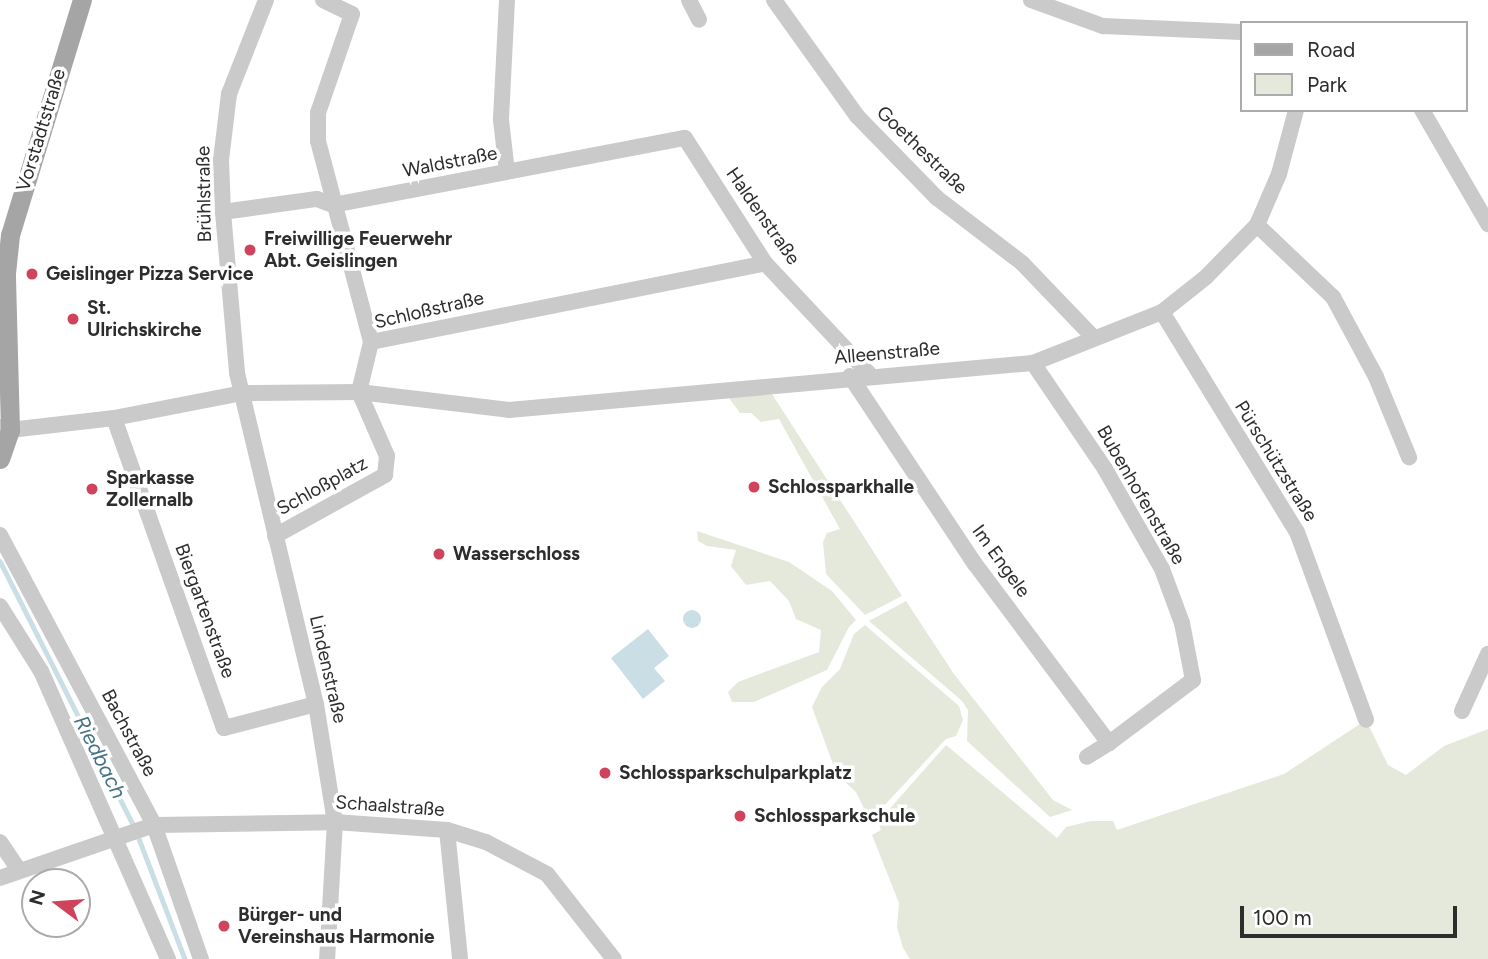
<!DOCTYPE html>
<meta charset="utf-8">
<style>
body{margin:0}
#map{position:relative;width:1488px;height:959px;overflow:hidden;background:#fff;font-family:Figtree,sans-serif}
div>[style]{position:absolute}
.green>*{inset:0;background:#e4e9dc}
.water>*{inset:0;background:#cadee6}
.round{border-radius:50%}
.stream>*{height:4.5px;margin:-2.25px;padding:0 2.25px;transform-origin:2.25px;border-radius:2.25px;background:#cadee6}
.minor>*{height:16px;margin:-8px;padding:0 8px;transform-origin:8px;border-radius:8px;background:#cacaca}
.major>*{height:19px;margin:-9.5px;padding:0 9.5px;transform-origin:9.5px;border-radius:9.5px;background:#a5a5a5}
.dots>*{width:19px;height:19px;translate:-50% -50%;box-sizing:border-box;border:4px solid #fff;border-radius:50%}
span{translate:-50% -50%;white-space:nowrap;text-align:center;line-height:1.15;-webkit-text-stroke:7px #fff;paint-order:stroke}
.street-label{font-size:19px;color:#2d2d2d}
.poi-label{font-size:19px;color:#2d2d2d;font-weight:700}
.left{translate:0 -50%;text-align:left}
.water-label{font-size:21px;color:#457284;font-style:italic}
.legend{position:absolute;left:1240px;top:21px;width:228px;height:91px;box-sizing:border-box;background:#fff;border:2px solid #ababab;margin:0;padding:9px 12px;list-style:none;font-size:21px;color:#2d2d2d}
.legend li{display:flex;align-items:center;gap:14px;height:35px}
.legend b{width:35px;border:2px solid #ababab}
.north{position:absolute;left:21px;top:868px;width:70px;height:70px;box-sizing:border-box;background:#fff;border:2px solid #ababab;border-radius:50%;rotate:286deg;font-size:19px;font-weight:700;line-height:28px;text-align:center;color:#2d2d2d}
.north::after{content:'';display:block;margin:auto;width:24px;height:32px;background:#cf445c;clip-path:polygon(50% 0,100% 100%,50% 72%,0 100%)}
.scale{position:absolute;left:1240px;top:906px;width:217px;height:32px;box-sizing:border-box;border:4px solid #2d2d2d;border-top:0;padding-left:9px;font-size:21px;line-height:24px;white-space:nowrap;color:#2d2d2d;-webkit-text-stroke:5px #fff;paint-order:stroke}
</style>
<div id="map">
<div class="green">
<div style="clip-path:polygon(772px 394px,902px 596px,865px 615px,826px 574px,823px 542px,827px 533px,840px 529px,779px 419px,761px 422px,751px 413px,740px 413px,729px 398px)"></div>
<div style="clip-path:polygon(697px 531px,789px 562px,832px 591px,856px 620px,849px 627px,827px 670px,754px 702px,732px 702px,728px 692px,738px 682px,819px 652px,821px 630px,796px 619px,789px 601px,770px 581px,746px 585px,731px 566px,736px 550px,707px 546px,698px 541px)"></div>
<div style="clip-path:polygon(906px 601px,954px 674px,1053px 800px,1072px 810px,1050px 817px,967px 741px,968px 710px,962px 701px,869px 621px)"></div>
<div style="clip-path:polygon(865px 625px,959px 706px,963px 720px,956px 736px,946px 739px,870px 821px,856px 792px,837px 775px,812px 707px,822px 687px,840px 669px,854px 634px)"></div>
<div style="clip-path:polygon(1366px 720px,1388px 765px,1406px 775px,1444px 746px,1488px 729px,1488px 959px,910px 959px,903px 948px,897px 927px,899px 903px,872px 835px,881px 830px,878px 822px,946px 745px,1057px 838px,1066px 827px,1091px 821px,1113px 821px,1117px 830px,1284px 774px)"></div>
</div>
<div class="water">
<div class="round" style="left:683px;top:610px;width:18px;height:18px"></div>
<div style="clip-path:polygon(648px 629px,669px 656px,654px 668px,665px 681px,643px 699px,611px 658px)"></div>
</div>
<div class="stream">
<div style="left:0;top:561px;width:299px;rotate:63.2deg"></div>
<div style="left:138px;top:836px;width:132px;rotate:69.1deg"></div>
</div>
<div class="minor">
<div style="left:266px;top:0;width:101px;rotate:111.5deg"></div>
<div style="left:229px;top:94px;width:66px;rotate:96.9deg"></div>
<div style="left:221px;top:160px;width:52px;rotate:87.8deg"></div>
<div style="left:223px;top:212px;width:162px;rotate:85deg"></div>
<div style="left:237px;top:373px;width:340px;rotate:76.6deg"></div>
<div style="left:316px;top:704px;width:120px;rotate:80.9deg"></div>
<div style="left:335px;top:822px;width:137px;rotate:93.3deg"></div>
<div style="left:323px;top:0;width:32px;rotate:26deg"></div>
<div style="left:352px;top:14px;width:105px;rotate:109deg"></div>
<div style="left:318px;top:113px;width:28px;rotate:90deg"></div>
<div style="left:318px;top:141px;width:208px;rotate:75.2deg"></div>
<div style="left:371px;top:342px;width:51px;rotate:103.5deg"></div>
<div style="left:507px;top:0;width:120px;rotate:92.9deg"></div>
<div style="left:501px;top:120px;width:52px;rotate:83.4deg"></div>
<div style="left:689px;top:0;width:22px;rotate:63deg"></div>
<div style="left:774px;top:0;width:143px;rotate:54.4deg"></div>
<div style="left:857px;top:116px;width:115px;rotate:45.7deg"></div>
<div style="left:937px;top:198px;width:107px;rotate:37.4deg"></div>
<div style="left:1022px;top:263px;width:104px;rotate:46.2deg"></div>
<div style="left:1031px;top:0;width:77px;rotate:19.9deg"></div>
<div style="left:1103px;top:26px;width:138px;rotate:2.5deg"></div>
<div style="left:1422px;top:110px;width:132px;rotate:59.9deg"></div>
<div style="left:223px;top:212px;width:95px;rotate:-7.9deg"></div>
<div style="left:317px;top:199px;width:17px;rotate:21deg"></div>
<div style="left:333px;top:205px;width:358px;rotate:-10.8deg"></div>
<div style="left:685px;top:138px;width:148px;rotate:57.4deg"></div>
<div style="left:765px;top:263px;width:154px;rotate:46.8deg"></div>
<div style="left:1257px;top:225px;width:105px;rotate:43.5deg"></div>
<div style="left:1333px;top:297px;width:91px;rotate:61.7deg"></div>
<div style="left:1376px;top:377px;width:87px;rotate:67.6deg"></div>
<div style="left:1162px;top:312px;width:258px;rotate:58.5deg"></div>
<div style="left:1297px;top:532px;width:200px;rotate:69.8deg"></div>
<div style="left:371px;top:342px;width:402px;rotate:-11.3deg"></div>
<div style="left:1033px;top:363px;width:128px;rotate:55.8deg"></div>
<div style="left:1105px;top:469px;width:115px;rotate:60.3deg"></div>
<div style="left:1162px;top:569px;width:58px;rotate:69.7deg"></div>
<div style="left:1182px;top:623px;width:58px;rotate:79.1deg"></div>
<div style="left:1193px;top:680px;width:105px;rotate:143.1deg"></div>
<div style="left:850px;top:376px;width:226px;rotate:56.4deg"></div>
<div style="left:975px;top:564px;width:224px;rotate:53.2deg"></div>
<div style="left:1109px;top:743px;width:26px;rotate:148deg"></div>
<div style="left:114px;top:418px;width:329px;rotate:70.5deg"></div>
<div style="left:224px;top:728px;width:95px;rotate:-14.6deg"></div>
<div style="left:0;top:427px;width:10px;rotate:17deg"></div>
<div style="left:10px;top:430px;width:105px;rotate:-6.6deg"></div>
<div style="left:114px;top:418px;width:131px;rotate:-11deg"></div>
<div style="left:243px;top:393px;width:116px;rotate:-0.5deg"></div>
<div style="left:359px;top:392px;width:151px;rotate:6.8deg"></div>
<div style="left:509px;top:410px;width:526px;rotate:-5.13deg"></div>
<div style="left:1033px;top:363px;width:139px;rotate:-21.6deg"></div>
<div style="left:1162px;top:312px;width:56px;rotate:-38.5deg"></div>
<div style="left:1206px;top:277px;width:73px;rotate:-45.6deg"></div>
<div style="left:1257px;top:225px;width:56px;rotate:-66.7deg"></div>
<div style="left:1279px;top:174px;width:66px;rotate:-75.1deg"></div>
<div style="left:0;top:535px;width:328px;rotate:62deg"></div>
<div style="left:154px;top:825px;width:142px;rotate:70.7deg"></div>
<div style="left:275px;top:536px;width:126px;rotate:-29deg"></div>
<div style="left:385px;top:475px;width:19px;rotate:-84deg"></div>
<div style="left:387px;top:456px;width:70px;rotate:-113.6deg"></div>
<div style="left:0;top:606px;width:77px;rotate:57.8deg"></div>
<div style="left:41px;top:671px;width:315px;rotate:66.2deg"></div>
<div style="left:1462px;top:711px;width:63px;rotate:-65.5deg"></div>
<div style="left:447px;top:830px;width:130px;rotate:84.2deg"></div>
<div style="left:0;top:842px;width:32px;rotate:56deg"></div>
<div style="left:0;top:878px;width:163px;rotate:-19deg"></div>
<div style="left:154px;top:825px;width:181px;rotate:-0.9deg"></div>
<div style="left:335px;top:822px;width:112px;rotate:4.1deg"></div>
<div style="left:447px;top:830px;width:41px;rotate:17.1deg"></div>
<div style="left:486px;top:842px;width:69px;rotate:27.7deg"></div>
<div style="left:547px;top:874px;width:108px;rotate:51.8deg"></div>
</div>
<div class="major">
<div style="left:0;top:459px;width:31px;rotate:-71deg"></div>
<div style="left:10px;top:430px;width:157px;rotate:-91.5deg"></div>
<div style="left:6px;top:273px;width:38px;rotate:-84deg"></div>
<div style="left:10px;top:235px;width:246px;rotate:-73deg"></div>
</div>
<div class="dots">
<div style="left:250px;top:250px;background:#cf445c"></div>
<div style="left:32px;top:274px;background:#cf445c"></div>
<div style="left:73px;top:319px;background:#cf445c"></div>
<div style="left:754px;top:487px;background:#cf445c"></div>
<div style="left:92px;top:489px;background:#cf445c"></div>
<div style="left:439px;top:554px;background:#cf445c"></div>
<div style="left:605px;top:773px;background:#cf445c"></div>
<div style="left:740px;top:816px;background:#cf445c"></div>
<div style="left:224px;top:926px;background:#cf445c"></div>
</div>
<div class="street-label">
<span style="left:41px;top:130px;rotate:-73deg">Vorstadtstraße</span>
<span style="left:922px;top:150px;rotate:44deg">Goethestraße</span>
<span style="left:450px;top:162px;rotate:-11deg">Waldstraße</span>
<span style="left:204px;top:194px;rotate:-91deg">Brühlstraße</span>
<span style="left:763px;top:216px;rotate:55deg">Haldenstraße</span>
<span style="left:429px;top:310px;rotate:-13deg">Schloßstraße</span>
<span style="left:887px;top:353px;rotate:-5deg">Alleenstraße</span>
<span style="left:1276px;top:461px;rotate:58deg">Pürschützstraße</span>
<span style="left:322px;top:486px;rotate:-29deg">Schloßplatz</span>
<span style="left:1141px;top:495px;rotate:60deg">Bubenhofenstraße</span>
<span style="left:1001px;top:561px;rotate:54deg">Im Engele</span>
<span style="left:205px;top:611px;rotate:70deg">Biergartenstraße</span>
<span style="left:328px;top:669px;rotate:77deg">Lindenstraße</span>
<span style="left:129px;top:733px;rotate:62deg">Bachstraße</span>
<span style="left:390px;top:806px;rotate:4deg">Schaalstraße</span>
</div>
<div class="poi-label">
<span class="left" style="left:264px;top:250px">Freiwillige Feuerwehr<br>Abt. Geislingen</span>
<span class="left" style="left:46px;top:274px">Geislinger Pizza Service</span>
<span class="left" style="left:87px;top:319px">St.<br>Ulrichskirche</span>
<span class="left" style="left:106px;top:489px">Sparkasse<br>Zollernalb</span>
<span class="left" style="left:768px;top:487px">Schlossparkhalle</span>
<span class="left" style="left:453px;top:554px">Wasserschloss</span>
<span class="left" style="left:619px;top:773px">Schlossparkschulparkplatz</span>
<span class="left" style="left:754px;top:816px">Schlossparkschule</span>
<span class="left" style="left:238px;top:926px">Bürger- und<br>Vereinshaus Harmonie</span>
</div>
<div class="water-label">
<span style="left:100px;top:757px;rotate:63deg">Riedbach</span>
</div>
<ul class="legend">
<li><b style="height:9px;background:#a5a5a5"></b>Road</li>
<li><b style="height:19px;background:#e4e9dc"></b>Park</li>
</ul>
<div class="north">N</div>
<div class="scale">100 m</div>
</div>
